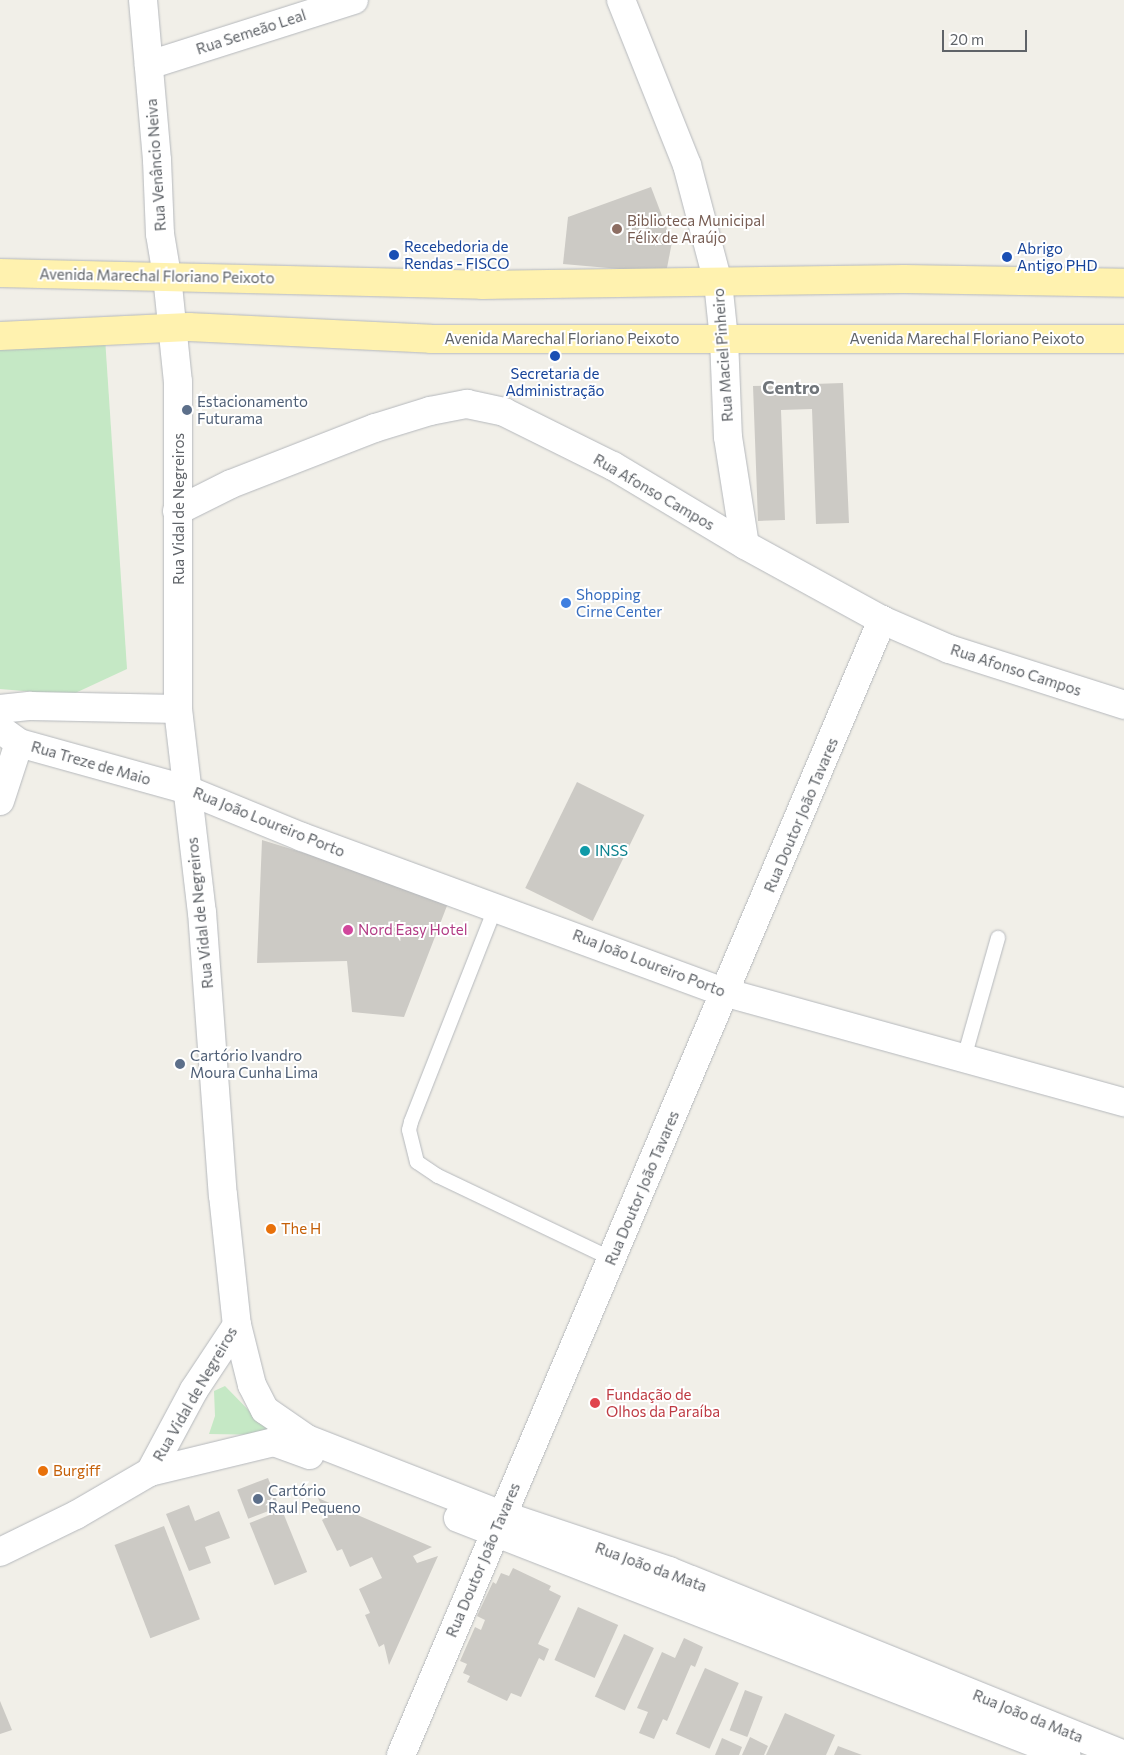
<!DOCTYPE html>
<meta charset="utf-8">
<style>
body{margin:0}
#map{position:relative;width:1124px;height:1755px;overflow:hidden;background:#f1efe8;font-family:Commissioner,sans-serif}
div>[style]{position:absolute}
.green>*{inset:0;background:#c5e8c5}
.building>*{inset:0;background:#cccac5;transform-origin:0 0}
.roads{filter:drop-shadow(0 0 1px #b5b8bc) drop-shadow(0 0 1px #b5b8bc)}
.service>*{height:14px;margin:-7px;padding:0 7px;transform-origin:7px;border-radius:7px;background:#fff}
.minor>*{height:28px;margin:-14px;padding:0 14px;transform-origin:14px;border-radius:14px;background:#fff}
.tertiary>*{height:28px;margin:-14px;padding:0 14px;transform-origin:14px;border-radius:14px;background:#fff}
.secondary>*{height:28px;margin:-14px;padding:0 14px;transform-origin:14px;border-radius:14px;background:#fff}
.primary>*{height:28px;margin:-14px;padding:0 14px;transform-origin:14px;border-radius:14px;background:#fff2af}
.dots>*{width:14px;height:14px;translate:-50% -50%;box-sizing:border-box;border:2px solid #fff;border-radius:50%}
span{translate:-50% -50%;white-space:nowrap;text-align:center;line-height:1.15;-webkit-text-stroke:4px #fff;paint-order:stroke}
.street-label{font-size:15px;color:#5f6368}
.education-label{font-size:15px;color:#785e54}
.left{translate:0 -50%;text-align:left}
.transit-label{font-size:15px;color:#164399}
.service-label{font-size:15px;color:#4e5e75}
.shop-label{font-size:15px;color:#366cbe}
.culture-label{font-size:15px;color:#0d838f}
.hotel-label{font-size:15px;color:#b23c85}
.food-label{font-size:15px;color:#c56008}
.health-label{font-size:15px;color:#be3a42}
.quarter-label{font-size:18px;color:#70757a;font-weight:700}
.scale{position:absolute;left:942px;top:30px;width:85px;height:22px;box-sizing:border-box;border:2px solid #5f6368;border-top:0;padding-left:6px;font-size:15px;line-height:18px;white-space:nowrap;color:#5f6368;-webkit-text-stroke:4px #fff;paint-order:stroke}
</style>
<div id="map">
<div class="green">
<div style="clip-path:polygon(105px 338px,127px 669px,71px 695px,0 689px,0 344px)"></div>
<div style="clip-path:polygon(225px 1386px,269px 1431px,265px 1435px,209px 1434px,215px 1416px,214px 1391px)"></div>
</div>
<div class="building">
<div style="clip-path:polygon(651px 187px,672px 242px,666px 273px,563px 264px,568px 217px)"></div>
<div style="clip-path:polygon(843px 383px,849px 523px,816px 524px,812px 409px,781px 410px,785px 520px,758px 521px,753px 386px)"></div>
<div style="left:577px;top:782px;width:75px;height:118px;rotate:26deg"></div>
<div style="clip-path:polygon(262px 840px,450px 898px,404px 1017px,352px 1012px,347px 961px,257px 963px)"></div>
<div style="left:268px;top:1478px;width:31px;height:33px;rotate:69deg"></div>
<div style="clip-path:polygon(318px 1498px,432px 1547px,413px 1556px,417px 1563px,438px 1556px,389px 1665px,384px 1644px,379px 1647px,365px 1615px,370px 1613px,359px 1589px,382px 1578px,372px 1557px,350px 1567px,342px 1549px,337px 1551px,322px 1520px,327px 1517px)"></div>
<div style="clip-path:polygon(189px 1505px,195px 1521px,219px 1511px,230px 1538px,205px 1547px,211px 1563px,189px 1571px,166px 1514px)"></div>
<div style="left:282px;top:1510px;width:67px;height:35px;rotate:68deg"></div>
<div style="left:164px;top:1526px;width:100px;height:53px;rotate:69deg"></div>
<div style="clip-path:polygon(513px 1568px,551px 1586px,549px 1590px,561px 1596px,538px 1644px,549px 1649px,544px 1661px,539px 1658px,521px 1697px,511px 1693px,507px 1701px,467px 1682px,470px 1676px,463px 1673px,467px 1664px,460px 1661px,475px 1627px,481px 1630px,485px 1620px,477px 1616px,493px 1582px,496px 1584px,501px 1573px,509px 1576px)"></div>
<div style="left:578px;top:1607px;width:44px;height:58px;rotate:24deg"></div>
<div style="left:624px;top:1634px;width:33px;height:69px;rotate:25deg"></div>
<div style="clip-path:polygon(684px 1638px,703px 1647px,695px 1667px,691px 1665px,667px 1721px,663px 1719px,654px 1739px,639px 1733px,648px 1712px,637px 1708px,662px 1652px,675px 1658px)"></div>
<div style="left:705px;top:1668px;width:37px;height:72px;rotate:24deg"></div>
<div style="left:745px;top:1690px;width:19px;height:43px;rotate:21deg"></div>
<div style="clip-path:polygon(0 1701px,12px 1730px,0 1734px)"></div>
<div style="clip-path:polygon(785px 1713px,835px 1735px,826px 1755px,766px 1755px)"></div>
<div style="clip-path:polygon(750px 1737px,768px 1746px,764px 1755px,742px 1755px)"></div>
<div style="clip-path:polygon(722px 1738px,742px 1747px,739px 1755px,715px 1755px)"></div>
<div style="clip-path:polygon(838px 1746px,862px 1755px,834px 1755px)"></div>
</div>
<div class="roads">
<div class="service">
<div style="left:496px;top:906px;width:232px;rotate:111.5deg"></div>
<div style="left:411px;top:1122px;width:8px;rotate:104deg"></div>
<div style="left:409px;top:1130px;width:33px;rotate:76deg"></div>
<div style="left:417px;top:1162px;width:25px;rotate:34deg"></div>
<div style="left:438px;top:1176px;width:193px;rotate:25.5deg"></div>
<div style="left:964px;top:1058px;width:125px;rotate:-74.2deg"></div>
</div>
<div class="minor">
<div style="left:149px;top:65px;width:215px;rotate:-17.6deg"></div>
<div style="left:0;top:801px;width:61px;rotate:-71.9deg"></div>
</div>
<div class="tertiary">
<div style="left:143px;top:0;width:161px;rotate:85deg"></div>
<div style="left:157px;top:160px;width:74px;rotate:87.7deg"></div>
<div style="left:160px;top:234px;width:43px;rotate:80.5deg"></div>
<div style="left:724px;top:339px;width:98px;rotate:87.7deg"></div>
<div style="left:728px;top:437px;width:109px;rotate:81.1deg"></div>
<div style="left:177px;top:511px;width:60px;rotate:-26.6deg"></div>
<div style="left:231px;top:484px;width:155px;rotate:-21.3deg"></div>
<div style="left:375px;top:428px;width:58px;rotate:-17.2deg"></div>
<div style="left:430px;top:411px;width:38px;rotate:-11deg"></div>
<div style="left:467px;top:404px;width:38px;rotate:12deg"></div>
<div style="left:504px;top:412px;width:122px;rotate:26.4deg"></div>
<div style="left:613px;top:466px;width:154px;rotate:30.9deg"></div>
<div style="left:745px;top:545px;width:156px;rotate:28.7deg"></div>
<div style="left:882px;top:620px;width:73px;rotate:23.4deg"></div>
<div style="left:949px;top:649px;width:184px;rotate:17.7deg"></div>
<div style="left:401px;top:1755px;width:1233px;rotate:-67.03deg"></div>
</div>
<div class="secondary">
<div style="left:621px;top:0;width:178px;rotate:68.2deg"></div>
<div style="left:687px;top:165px;width:121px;rotate:75.2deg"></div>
<div style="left:718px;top:282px;width:57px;rotate:84deg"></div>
<div style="left:167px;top:276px;width:107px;rotate:84.1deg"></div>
<div style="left:178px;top:382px;width:327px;rotate:90deg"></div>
<div style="left:178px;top:709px;width:204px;rotate:83.3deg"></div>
<div style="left:202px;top:912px;width:284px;rotate:85.8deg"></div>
<div style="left:223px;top:1195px;width:131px;rotate:83.9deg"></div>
<div style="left:237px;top:1325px;width:62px;rotate:76deg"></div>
<div style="left:252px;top:1385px;width:28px;rotate:63deg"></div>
<div style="left:265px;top:1410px;width:51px;rotate:34.6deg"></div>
<div style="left:307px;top:1439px;width:209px;rotate:21.3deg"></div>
<div style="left:502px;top:1515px;width:176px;rotate:18.5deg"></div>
<div style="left:669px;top:1571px;width:491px;rotate:22deg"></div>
<div style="left:0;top:709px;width:31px;rotate:-6deg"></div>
<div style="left:31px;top:706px;width:147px;rotate:1.2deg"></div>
<div style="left:0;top:729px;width:24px;rotate:36deg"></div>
<div style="left:19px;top:743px;width:172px;rotate:15.5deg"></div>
<div style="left:185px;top:789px;width:126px;rotate:22.3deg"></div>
<div style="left:302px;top:837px;width:453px;rotate:20.2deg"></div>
<div style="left:727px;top:993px;width:412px;rotate:15.4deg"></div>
<div style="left:150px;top:1472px;width:93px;rotate:-61.8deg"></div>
<div style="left:194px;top:1390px;width:78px;rotate:-56.5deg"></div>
<div style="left:458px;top:1518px;width:653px;rotate:21.3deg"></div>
<div style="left:0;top:1552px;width:85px;rotate:-26deg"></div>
<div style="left:76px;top:1515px;width:86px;rotate:-30.2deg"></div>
<div style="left:150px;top:1472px;width:128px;rotate:-13.6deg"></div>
<div style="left:274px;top:1442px;width:38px;rotate:20deg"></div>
</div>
<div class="primary">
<div style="left:0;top:273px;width:482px;rotate:1.4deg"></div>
<div style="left:482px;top:285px;width:422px;rotate:-0.8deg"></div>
<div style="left:904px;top:279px;width:220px;rotate:1deg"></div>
<div style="left:0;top:336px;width:189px;rotate:-2.7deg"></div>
<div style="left:189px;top:327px;width:242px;rotate:2.8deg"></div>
<div style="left:431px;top:339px;width:693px"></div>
</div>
</div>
<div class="dots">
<div style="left:617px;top:229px;background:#8d6e63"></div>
<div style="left:394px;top:255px;background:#1a4fb4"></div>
<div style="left:1007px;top:257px;background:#1a4fb4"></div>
<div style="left:555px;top:356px;background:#1a4fb4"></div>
<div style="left:187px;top:410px;background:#5c6f8a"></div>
<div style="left:566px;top:603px;background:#3f7fe0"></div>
<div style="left:585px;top:851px;background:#0f9aa8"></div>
<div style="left:348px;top:930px;background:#d1479c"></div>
<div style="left:180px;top:1064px;background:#5c6f8a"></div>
<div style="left:271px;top:1229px;background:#e8710a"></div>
<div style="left:595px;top:1403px;background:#e0444e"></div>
<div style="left:43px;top:1471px;background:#e8710a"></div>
<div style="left:258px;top:1499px;background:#5c6f8a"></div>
</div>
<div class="street-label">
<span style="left:251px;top:32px;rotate:-18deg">Rua Semeão Leal</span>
<span style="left:156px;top:165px;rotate:-94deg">Rua Venâncio Neiva</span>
<span style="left:157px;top:276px;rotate:1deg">Avenida Marechal Floriano Peixoto</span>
<span style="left:562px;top:339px">Avenida Marechal Floriano Peixoto</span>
<span style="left:967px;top:339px">Avenida Marechal Floriano Peixoto</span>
<span style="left:723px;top:355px;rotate:-94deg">Rua Maciel Pinheiro</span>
<span style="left:654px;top:492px;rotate:30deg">Rua Afonso Campos</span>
<span style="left:179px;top:509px;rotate:-90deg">Rua Vidal de Negreiros</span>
<span style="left:1016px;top:670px;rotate:18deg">Rua Afonso Campos</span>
<span style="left:91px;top:763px;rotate:16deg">Rua Treze de Maio</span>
<span style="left:801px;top:815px;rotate:-67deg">Rua Doutor João Tavares</span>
<span style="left:269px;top:822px;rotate:22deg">Rua João Loureiro Porto</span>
<span style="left:200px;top:913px;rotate:-96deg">Rua Vidal de Negreiros</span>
<span style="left:649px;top:963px;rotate:21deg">Rua João Loureiro Porto</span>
<span style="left:642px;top:1188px;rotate:-67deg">Rua Doutor João Tavares</span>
<span style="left:195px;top:1394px;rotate:-60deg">Rua Vidal de Negreiros</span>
<span style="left:483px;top:1560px;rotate:-67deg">Rua Doutor João Tavares</span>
<span style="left:651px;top:1567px;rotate:20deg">Rua João da Mata</span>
<span style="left:1028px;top:1716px;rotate:22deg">Rua João da Mata</span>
</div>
<div class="education-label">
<span class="left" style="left:627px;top:229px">Biblioteca Municipal<br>Félix de Araújo</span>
</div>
<div class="transit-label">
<span class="left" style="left:404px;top:255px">Recebedoria de<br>Rendas - FISCO</span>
<span class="left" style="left:1017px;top:257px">Abrigo<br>Antigo PHD</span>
<span style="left:555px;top:382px">Secretaria de<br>Administração</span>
</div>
<div class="service-label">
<span class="left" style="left:197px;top:410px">Estacionamento<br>Futurama</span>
<span class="left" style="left:190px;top:1064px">Cartório Ivandro<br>Moura Cunha Lima</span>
<span class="left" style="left:268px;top:1499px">Cartório<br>Raul Pequeno</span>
</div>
<div class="shop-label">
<span class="left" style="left:576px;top:603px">Shopping<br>Cirne Center</span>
</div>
<div class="culture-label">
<span class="left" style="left:595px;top:851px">INSS</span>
</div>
<div class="hotel-label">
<span class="left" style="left:358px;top:930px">Nord Easy Hotel</span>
</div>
<div class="food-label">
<span class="left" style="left:281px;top:1229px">The H</span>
<span class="left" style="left:53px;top:1471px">Burgiff</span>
</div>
<div class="health-label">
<span class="left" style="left:606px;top:1403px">Fundação de<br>Olhos da Paraíba</span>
</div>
<div class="quarter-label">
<span style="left:791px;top:387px">Centro</span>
</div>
<div class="scale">20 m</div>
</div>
